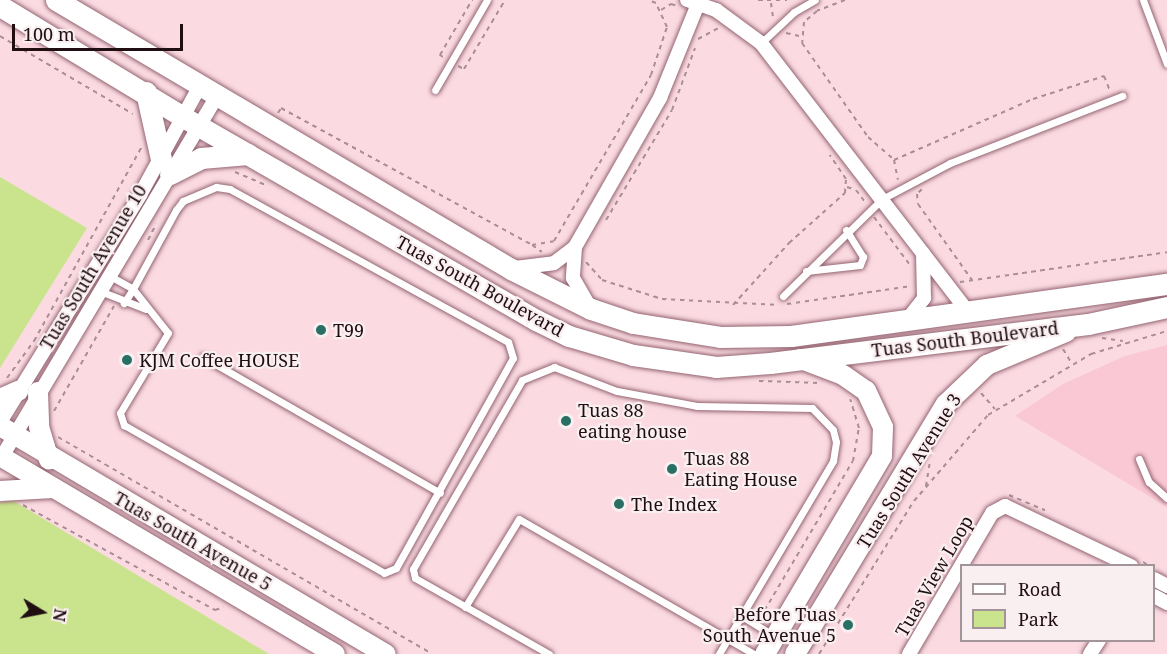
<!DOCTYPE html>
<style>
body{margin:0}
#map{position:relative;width:1167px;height:654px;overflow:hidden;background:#fbdae2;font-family:"Noto Serif",serif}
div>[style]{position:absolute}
.built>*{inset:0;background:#fac8d5}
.green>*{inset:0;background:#cae38d}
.path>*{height:2px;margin-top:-1px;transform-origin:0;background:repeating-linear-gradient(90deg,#a98e95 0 4.5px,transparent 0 9px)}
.roads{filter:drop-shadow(0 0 2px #936471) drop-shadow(0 0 2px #936471)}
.lane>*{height:7px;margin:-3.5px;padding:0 3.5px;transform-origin:3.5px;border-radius:3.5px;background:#fff}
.street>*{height:14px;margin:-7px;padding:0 7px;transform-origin:7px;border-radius:7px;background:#fff}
.secondary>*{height:20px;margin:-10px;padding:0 10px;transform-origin:10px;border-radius:10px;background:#fff}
.primary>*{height:21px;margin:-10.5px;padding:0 10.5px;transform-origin:10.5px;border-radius:10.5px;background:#fff}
.dots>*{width:16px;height:16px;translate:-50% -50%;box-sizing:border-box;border:3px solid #f9eef0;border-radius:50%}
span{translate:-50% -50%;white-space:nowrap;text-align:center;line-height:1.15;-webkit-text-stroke:4.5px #f9eef0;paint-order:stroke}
.street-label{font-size:18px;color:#200e13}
.poi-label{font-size:18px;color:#200e13}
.left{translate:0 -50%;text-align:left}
.right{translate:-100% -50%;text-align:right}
.legend{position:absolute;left:960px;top:564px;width:195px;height:78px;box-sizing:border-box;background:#f9eef0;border:2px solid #a29498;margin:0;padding:8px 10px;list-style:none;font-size:18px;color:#200e13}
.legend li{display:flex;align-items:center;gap:12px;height:30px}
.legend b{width:30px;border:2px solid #a29498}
.north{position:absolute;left:12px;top:582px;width:60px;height:60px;-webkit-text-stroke:4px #f9eef0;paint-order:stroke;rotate:100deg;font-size:16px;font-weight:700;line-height:24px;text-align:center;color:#200e13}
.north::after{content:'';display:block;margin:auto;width:21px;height:27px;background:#200e13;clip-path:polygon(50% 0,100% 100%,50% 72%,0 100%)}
.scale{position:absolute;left:12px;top:24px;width:171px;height:27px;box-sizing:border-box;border:3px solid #200e13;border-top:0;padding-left:8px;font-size:18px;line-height:21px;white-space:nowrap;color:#200e13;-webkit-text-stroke:4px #f9eef0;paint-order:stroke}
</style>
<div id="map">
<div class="built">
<div style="clip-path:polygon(1167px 345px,1167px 507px,1015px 416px,1063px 384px,1125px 356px)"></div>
</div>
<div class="green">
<div style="clip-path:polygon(0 177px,87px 228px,0 368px)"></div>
<div style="clip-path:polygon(12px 500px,269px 654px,0 654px,0 503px)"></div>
</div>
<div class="path">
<div style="left:758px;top:0;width:29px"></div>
<div style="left:845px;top:0;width:30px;rotate:159deg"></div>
<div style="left:817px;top:11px;width:17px;rotate:140deg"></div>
<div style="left:804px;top:22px;width:21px;rotate:95deg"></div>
<div style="left:802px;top:43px;width:115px;rotate:54.9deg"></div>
<div style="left:868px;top:137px;width:35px;rotate:41deg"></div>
<div style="left:894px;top:160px;width:152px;rotate:-23.7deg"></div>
<div style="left:1033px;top:99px;width:75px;rotate:-17.9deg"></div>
<div style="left:1104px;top:76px;width:16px;rotate:68deg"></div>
<div style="left:771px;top:3px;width:15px;rotate:82deg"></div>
<div style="left:661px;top:10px;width:12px;rotate:-31deg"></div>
<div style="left:671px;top:4px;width:6px;rotate:18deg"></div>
<div style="left:786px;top:33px;width:17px;rotate:13deg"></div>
<div style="left:0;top:36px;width:154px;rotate:30.4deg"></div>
<div style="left:698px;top:39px;width:24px;rotate:-28deg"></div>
<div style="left:443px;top:57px;width:4px;rotate:-146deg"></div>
<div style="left:440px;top:55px;width:64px;rotate:-59.8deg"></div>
<div style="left:458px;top:66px;width:7px;rotate:27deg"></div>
<div style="left:464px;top:69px;width:80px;rotate:-59.3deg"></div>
<div style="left:278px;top:113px;width:6px;rotate:-59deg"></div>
<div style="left:281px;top:108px;width:286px;rotate:28.6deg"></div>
<div style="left:532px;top:245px;width:22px;rotate:-10deg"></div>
<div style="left:554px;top:241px;width:192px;rotate:-59.7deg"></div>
<div style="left:651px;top:75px;width:51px;rotate:-71.6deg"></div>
<div style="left:667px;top:27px;width:26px;rotate:-115deg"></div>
<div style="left:656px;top:3px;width:9px;rotate:-159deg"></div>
<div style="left:894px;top:160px;width:20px;rotate:79deg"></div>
<div style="left:235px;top:172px;width:34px;rotate:23deg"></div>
<div style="left:847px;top:187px;width:9px;rotate:18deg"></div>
<div style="left:856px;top:190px;width:15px;rotate:53deg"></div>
<div style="left:922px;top:189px;width:7px;rotate:135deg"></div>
<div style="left:917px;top:194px;width:10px;rotate:84deg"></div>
<div style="left:918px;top:204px;width:93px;rotate:54.6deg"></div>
<div style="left:874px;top:217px;width:60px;rotate:53.1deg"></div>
<div style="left:606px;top:220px;width:128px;rotate:-59deg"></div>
<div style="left:672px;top:110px;width:66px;rotate:-69.6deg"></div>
<div style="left:148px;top:240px;width:18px;rotate:-63deg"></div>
<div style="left:532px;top:245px;width:12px;rotate:35deg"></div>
<div style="left:586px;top:262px;width:24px;rotate:48deg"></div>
<div style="left:602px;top:280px;width:63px;rotate:17.6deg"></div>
<div style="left:662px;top:299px;width:117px;rotate:2.9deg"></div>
<div style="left:960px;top:282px;width:209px;rotate:-8.2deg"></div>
<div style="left:787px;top:304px;width:126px;rotate:-8.2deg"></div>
<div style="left:733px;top:305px;width:84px;rotate:-47.9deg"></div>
<div style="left:789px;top:243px;width:75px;rotate:-41.8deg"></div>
<div style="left:845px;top:193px;width:14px;rotate:-86deg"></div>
<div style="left:846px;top:179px;width:29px;rotate:-124deg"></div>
<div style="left:1102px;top:338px;width:21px;rotate:8deg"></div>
<div style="left:1063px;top:349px;width:17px;rotate:59deg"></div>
<div style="left:7px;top:378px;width:46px;rotate:-53.9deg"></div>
<div style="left:34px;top:341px;width:221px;rotate:-61deg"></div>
<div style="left:759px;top:381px;width:60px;rotate:1.9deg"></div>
<div style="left:981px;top:393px;width:21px;rotate:49deg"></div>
<div style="left:54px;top:411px;width:121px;rotate:-60.3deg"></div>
<div style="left:58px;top:437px;width:432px;rotate:30.1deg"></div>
<div style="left:926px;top:486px;width:24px;rotate:-81deg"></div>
<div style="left:1009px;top:495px;width:39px;rotate:23deg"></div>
<div style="left:23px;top:505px;width:219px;rotate:28.7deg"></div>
<div style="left:215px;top:610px;width:9px;rotate:-18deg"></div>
<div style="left:1143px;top:562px;width:8px;rotate:30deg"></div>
<div style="left:760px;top:618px;width:182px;rotate:-59.4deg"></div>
<div style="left:853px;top:461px;width:34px;rotate:-80deg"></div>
<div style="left:859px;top:428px;width:30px;rotate:-107deg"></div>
<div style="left:819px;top:654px;width:180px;rotate:-58.2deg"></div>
<div style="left:914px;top:501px;width:113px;rotate:-49.3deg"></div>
<div style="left:988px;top:415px;width:120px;rotate:-30.6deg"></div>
<div style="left:1091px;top:354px;width:79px;rotate:-16.8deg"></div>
</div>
<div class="roads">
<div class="lane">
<div style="left:1143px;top:0;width:68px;rotate:69.4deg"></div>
<div style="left:761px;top:43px;width:45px;rotate:-43.2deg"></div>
<div style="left:794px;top:12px;width:24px;rotate:-30deg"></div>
<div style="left:435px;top:90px;width:104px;rotate:-60deg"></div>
<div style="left:806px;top:271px;width:54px;rotate:-6.3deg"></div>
<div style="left:860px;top:265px;width:9px;rotate:-69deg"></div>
<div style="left:863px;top:257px;width:32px;rotate:-122deg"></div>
<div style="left:110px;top:276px;width:26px;rotate:29deg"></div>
<div style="left:133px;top:289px;width:56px;rotate:51.5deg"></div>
<div style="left:168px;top:333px;width:93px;rotate:121deg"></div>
<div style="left:120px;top:413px;width:13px;rotate:72deg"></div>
<div style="left:124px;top:425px;width:299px;rotate:29.6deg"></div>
<div style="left:384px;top:573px;width:13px;rotate:-23deg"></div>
<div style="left:396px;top:568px;width:240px;rotate:-60.9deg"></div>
<div style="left:513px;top:358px;width:17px;rotate:-107deg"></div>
<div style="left:508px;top:342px;width:317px;rotate:-151.2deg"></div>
<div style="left:230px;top:189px;width:14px;rotate:-172deg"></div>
<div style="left:216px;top:187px;width:36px;rotate:157deg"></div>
<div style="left:183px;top:201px;width:11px;rotate:128deg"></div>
<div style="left:176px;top:210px;width:90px;rotate:118.6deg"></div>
<div style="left:133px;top:289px;width:17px;rotate:123deg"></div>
<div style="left:100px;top:291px;width:49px;rotate:21.4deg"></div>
<div style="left:783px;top:296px;width:139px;rotate:-44.4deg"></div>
<div style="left:882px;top:199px;width:77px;rotate:-27.9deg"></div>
<div style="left:950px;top:163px;width:185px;rotate:-21.3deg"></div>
<div style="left:203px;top:357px;width:273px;rotate:29.8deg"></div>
<div style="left:1139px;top:459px;width:25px;rotate:67deg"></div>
<div style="left:1149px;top:482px;width:24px;rotate:42deg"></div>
<div style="left:465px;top:607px;width:103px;rotate:-58.5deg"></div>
<div style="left:519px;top:519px;width:271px;rotate:29.9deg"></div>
<div style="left:742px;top:616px;width:36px;rotate:32deg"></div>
<div style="left:549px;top:654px;width:154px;rotate:-150.4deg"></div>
<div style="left:415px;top:578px;width:9px;rotate:-103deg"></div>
<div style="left:413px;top:569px;width:218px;rotate:-60deg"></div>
<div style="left:522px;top:380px;width:35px;rotate:-22deg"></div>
<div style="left:554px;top:367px;width:67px;rotate:20.9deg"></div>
<div style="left:617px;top:391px;width:81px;rotate:10.6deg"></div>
<div style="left:697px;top:406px;width:115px;rotate:1deg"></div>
<div style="left:812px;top:408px;width:30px;rotate:46deg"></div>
<div style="left:833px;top:430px;width:12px;rotate:76deg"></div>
<div style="left:836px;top:442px;width:19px;rotate:99deg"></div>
<div style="left:833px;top:461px;width:224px;rotate:120.6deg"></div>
</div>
<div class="street">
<div style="left:687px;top:0;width:31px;rotate:19deg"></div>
<div style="left:716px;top:10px;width:56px;rotate:36.3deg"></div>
<div style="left:761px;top:43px;width:342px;rotate:52.4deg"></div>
<div style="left:575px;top:247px;width:31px;rotate:94deg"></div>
<div style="left:573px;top:278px;width:36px;rotate:60deg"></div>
<div style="left:515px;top:268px;width:39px;rotate:-7deg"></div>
<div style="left:554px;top:263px;width:26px;rotate:-37deg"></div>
<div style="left:575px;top:247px;width:172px;rotate:-60.3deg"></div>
<div style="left:660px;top:98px;width:101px;rotate:-68deg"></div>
<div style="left:907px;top:320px;width:28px;rotate:-52deg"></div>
<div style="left:924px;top:298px;width:45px;rotate:-91.3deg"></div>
<div style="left:0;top:422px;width:267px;rotate:-58.3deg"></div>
<div style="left:140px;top:195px;width:127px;rotate:-61.2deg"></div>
<div style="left:0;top:460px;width:426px;rotate:-59.2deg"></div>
<div style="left:1154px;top:579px;width:15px;rotate:28deg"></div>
<div style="left:1154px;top:596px;width:15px;rotate:28deg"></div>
<div style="left:909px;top:654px;width:164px;rotate:-59.5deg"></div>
<div style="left:992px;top:513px;width:15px;rotate:-28deg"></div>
<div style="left:1005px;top:506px;width:140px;rotate:25.5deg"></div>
<div style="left:1090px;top:654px;width:17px;rotate:-57deg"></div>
</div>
<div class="secondary">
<div style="left:38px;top:392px;width:35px;rotate:88deg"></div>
<div style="left:39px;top:427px;width:34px;rotate:73deg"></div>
<div style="left:0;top:399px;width:20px;rotate:-24deg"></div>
<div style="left:0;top:426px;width:448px;rotate:30.6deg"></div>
<div style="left:0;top:456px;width:389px;rotate:30.6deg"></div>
<div style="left:0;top:491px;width:53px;rotate:-3.2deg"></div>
<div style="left:765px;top:654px;width:230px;rotate:-59.4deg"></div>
<div style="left:882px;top:456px;width:29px;rotate:-88deg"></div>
<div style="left:883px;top:427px;width:40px;rotate:-115deg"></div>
<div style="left:866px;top:391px;width:28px;rotate:-145deg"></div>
<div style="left:843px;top:375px;width:45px;rotate:-159.1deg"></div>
<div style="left:795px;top:654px;width:292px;rotate:-58.9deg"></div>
<div style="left:946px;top:404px;width:57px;rotate:-43.6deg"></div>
<div style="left:987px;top:365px;width:86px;rotate:-22.7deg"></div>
</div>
<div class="primary">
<div style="left:56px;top:0;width:529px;rotate:30.59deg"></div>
<div style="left:511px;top:269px;width:89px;rotate:26.6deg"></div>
<div style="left:591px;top:309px;width:44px;rotate:18.4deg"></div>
<div style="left:633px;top:323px;width:88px;rotate:9.1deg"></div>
<div style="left:720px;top:337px;width:71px;rotate:-0.8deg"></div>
<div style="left:791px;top:336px;width:380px;rotate:-7.9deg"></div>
<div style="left:0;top:6px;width:214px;rotate:31.2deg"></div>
<div style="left:183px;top:117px;width:407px;rotate:29.9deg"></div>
<div style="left:536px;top:320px;width:37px;rotate:26deg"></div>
<div style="left:569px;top:336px;width:67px;rotate:16.5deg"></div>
<div style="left:633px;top:355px;width:84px;rotate:8.2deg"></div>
<div style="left:716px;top:367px;width:54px;rotate:-4.2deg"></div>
<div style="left:770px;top:363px;width:320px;rotate:-7deg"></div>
<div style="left:1088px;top:324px;width:81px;rotate:-12.1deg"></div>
<div style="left:146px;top:92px;width:69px;rotate:77.4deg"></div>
<div style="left:170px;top:174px;width:35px;rotate:-27deg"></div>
<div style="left:201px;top:158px;width:47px;rotate:-4.9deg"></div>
</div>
</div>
<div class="dots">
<div style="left:321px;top:330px;background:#286f64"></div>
<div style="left:127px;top:360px;background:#286f64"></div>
<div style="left:566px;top:421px;background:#286f64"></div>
<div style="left:672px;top:469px;background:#286f64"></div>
<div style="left:619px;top:504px;background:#286f64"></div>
<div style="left:848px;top:625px;background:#286f64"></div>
</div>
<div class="street-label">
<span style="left:93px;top:267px;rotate:-59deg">Tuas South Avenue 10</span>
<span style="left:480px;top:286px;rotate:29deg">Tuas South Boulevard</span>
<span style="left:965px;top:339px;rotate:-7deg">Tuas South Boulevard</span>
<span style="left:909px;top:471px;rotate:-58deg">Tuas South Avenue 3</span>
<span style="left:193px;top:541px;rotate:30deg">Tuas South Avenue 5</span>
<span style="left:934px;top:576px;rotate:-60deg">Tuas View Loop</span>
</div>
<div class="poi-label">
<span class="left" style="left:333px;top:330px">T99</span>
<span class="left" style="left:139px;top:360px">KJM Coffee HOUSE</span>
<span class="left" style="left:578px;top:421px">Tuas 88<br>eating house</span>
<span class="left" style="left:684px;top:469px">Tuas 88<br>Eating House</span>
<span class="left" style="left:631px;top:504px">The Index</span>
<span class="right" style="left:836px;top:625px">Before Tuas<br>South Avenue 5</span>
</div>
<ul class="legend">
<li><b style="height:8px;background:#fff"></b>Road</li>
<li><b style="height:16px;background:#cae38d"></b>Park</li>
</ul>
<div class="north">N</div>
<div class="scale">100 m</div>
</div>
